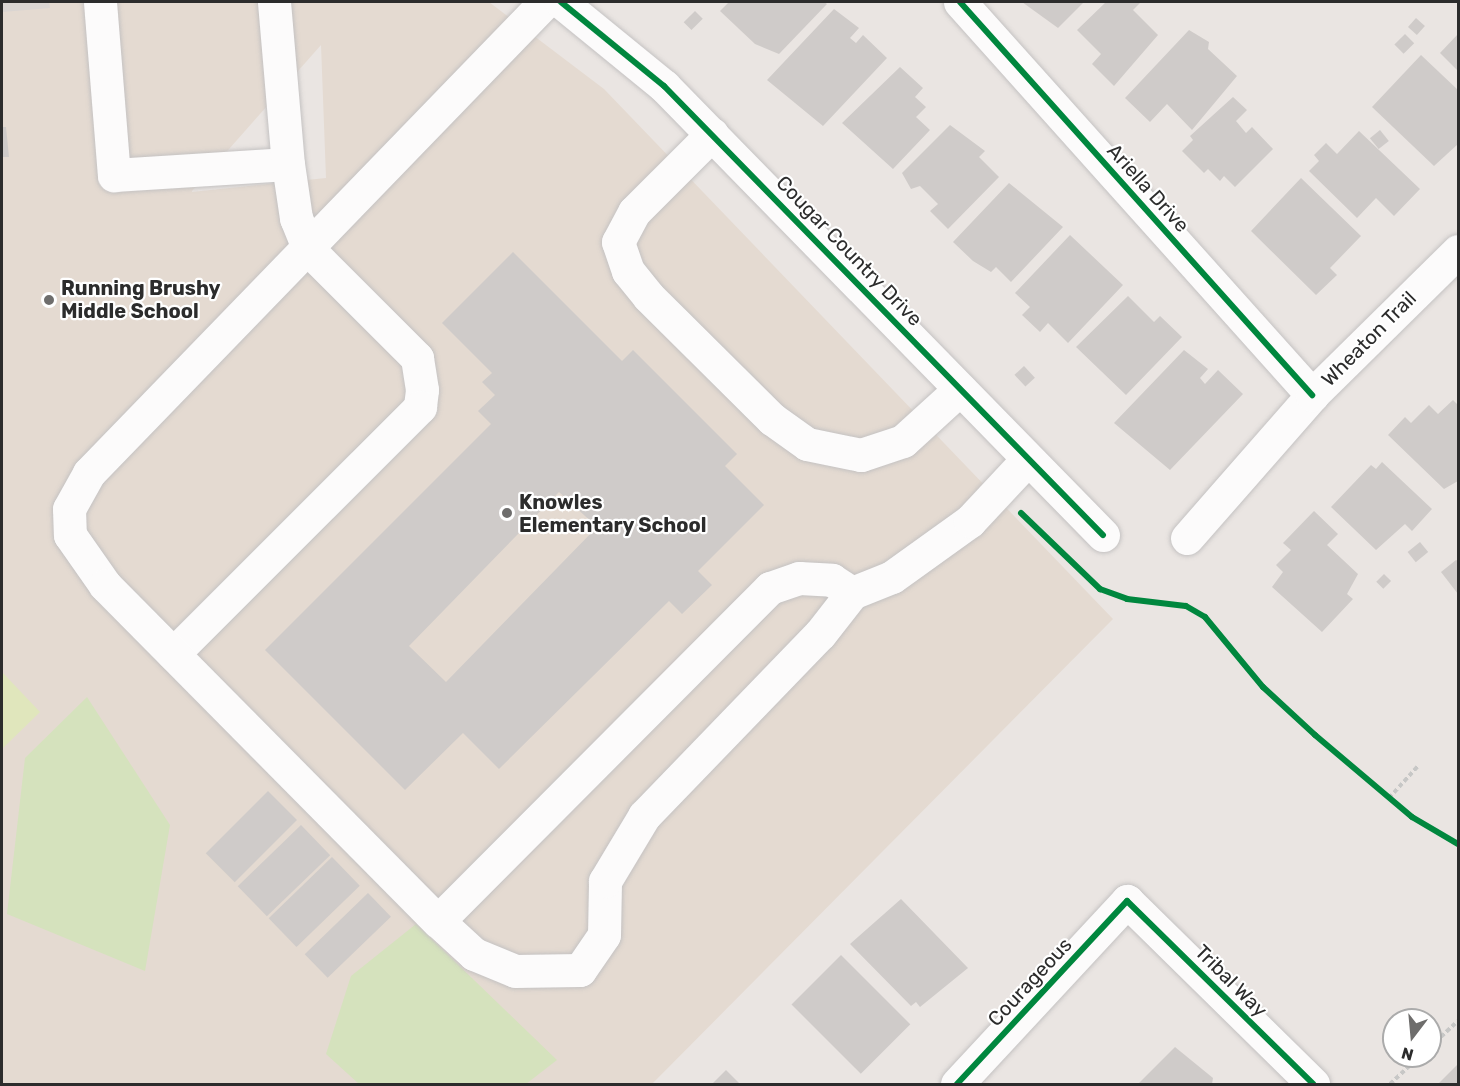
<!DOCTYPE html>
<style>
body{margin:0}
#map{position:relative;width:1460px;height:1086px;overflow:hidden;background:#eae5e2;font-family:Rubik,sans-serif}
div>[style]{position:absolute}
.education>*{inset:0;background:#e4dad1}
.green>*{inset:0;background:#d5e2bd}
.pitch>*{inset:0;background:#e0e6bc}
.plaza>*{inset:0;background:#dad5d2}
.building>*{inset:0;background:#cfcbc9;transform-origin:0 0}
.path>*{height:4px;margin-top:-2px;transform-origin:0;background:repeating-linear-gradient(90deg,#c7c7c6 0 4.5px,transparent 0 7.5px)}
.roads{filter:drop-shadow(0 0 2px #c4c2c2) drop-shadow(0 0 2px #c4c2c2)}
.minor>*{height:33px;margin:-16.5px;padding:0 16.5px;transform-origin:16.5px;border-radius:16.5px;background:#fcfbfb}
.cycleway>*{height:6px;margin:-3px;padding:0 3px;transform-origin:3px;border-radius:3px;background:#00873e}
.dots>*{width:16px;height:16px;translate:-50% -50%;box-sizing:border-box;border:3px solid #fff;border-radius:50%}
span{translate:-50% -50%;white-space:nowrap;text-align:center;line-height:1.15;-webkit-text-stroke:4.5px #fff;paint-order:stroke}
.street-label{font-size:20px;color:#2c2c2c}
.poi-label{font-size:20px;color:#2c2c2c;font-weight:700}
.left{translate:0 -50%;text-align:left}
.frame{position:absolute;inset:0;border:3px solid #2c2c2c;pointer-events:none}
.north{position:absolute;left:1382px;top:1008px;width:60px;height:60px;box-sizing:border-box;background:#fff;border:2px solid #ababab;border-radius:50%;rotate:196deg;font-size:16px;font-weight:700;line-height:24px;text-align:center;color:#2c2c2c}
.north::after{content:'';display:block;margin:auto;width:21px;height:27px;background:#6e6d6c;clip-path:polygon(50% 0,100% 100%,50% 72%,0 100%)}
</style>
<div id="map">
<div class="education">
<div style="clip-path:polygon(evenodd,2px 2px,489px 2px,604px 89px,1113px 619px,652px 1084px,2px 1084px,2px 2px,321px 45px,326px 178px,192px 192px,192px 191px,321px 45px)"></div>
</div>
<div class="green">
<div style="clip-path:polygon(87px 697px,170px 825px,145px 971px,7px 914px,25px 758px)"></div>
<div style="clip-path:polygon(416px 924px,557px 1060px,526px 1084px,359px 1084px,326px 1054px,351px 976px)"></div>
</div>
<div class="pitch">
<div style="clip-path:polygon(2px 672px,40px 712px,2px 749px)"></div>
</div>
<div class="plaza">
<div style="clip-path:polygon(2px 2px,49px 2px,50px 8px,2px 12px)"></div>
</div>
<div class="building">
<div style="clip-path:polygon(729px 2px,824px 2px,827px 4px,779px 54px,755px 44px,720px 11px)"></div>
<div style="clip-path:polygon(1022px 2px,1084px 2px,1058px 28px)"></div>
<div style="clip-path:polygon(1106px 2px,1141px 2px,1133px 10px,1158px 35px,1114px 86px,1092px 64px,1101px 54px,1077px 30px)"></div>
<div style="clip-path:polygon(834px 9px,859px 28px,850px 38px,856px 43px,863px 35px,887px 58px,823px 126px,767px 80px)"></div>
<div style="left:695px;top:11px;width:11px;height:16px;rotate:45deg"></div>
<div style="left:1416px;top:18px;width:12px;height:12px;rotate:42deg"></div>
<div style="clip-path:polygon(1189px 30px,1209px 42px,1208px 49px,1237px 76px,1192px 130px,1167px 104px,1150px 122px,1125px 98px)"></div>
<div style="left:1405px;top:34px;width:13px;height:15px;rotate:45deg"></div>
<div style="clip-path:polygon(1458px 34px,1458px 71px,1440px 53px)"></div>
<div style="clip-path:polygon(1421px 55px,1458px 90px,1458px 144px,1434px 166px,1372px 107px)"></div>
<div style="clip-path:polygon(900px 67px,923px 88px,915px 97px,926px 107px,916px 117px,930px 130px,893px 169px,842px 123px)"></div>
<div style="clip-path:polygon(1233px 97px,1247px 110px,1236px 121px,1246px 133px,1252px 127px,1273px 149px,1235px 187px,1224px 176px,1220px 181px,1208px 169px,1204px 173px,1182px 151px,1193px 140px,1190px 136px)"></div>
<div style="clip-path:polygon(950px 125px,985px 151px,979px 157px,999px 177px,948px 229px,930px 211px,938px 204px,920px 186px,911px 189px,902px 173px)"></div>
<div style="clip-path:polygon(2px 127px,6px 127px,9px 157px,2px 157px)"></div>
<div style="left:1380px;top:130px;width:14px;height:13px;rotate:51deg"></div>
<div style="clip-path:polygon(1359px 131px,1420px 189px,1394px 216px,1376px 198px,1357px 218px,1309px 171px,1319px 161px,1314px 155px,1326px 143px,1337px 154px)"></div>
<div style="clip-path:polygon(1301px 178px,1361px 236px,1330px 268px,1337px 275px,1316px 295px,1251px 231px)"></div>
<div style="clip-path:polygon(1009px 183px,1063px 227px,1011px 282px,996px 267px,991px 272px,973px 261px,953px 242px)"></div>
<div style="clip-path:polygon(1070px 235px,1123px 285px,1068px 343px,1048px 323px,1040px 332px,1022px 315px,1030px 307px,1015px 293px)"></div>
<div style="clip-path:polygon(evenodd,513px 252px,622px 361px,633px 350px,737px 454px,725px 466px,764px 505px,698px 571px,712px 585px,682px 614px,669px 601px,499px 769px,463px 733px,405px 790px,265px 650px,491px 424px,478px 411px,495px 395px,482px 382px,492px 373px,442px 323px,513px 252px,559px 492px,597px 527px,446px 682px,409px 646px,559px 492px)"></div>
<div style="clip-path:polygon(1128px 296px,1154px 322px,1160px 316px,1182px 337px,1126px 395px,1076px 347px)"></div>
<div style="clip-path:polygon(1184px 350px,1208px 369px,1200px 378px,1205px 384px,1218px 370px,1243px 394px,1170px 470px,1114px 423px)"></div>
<div style="left:1024px;top:366px;width:16px;height:13px;rotate:47deg"></div>
<div style="clip-path:polygon(1453px 400px,1458px 405px,1458px 481px,1444px 489px,1388px 435px,1405px 417px,1411px 423px,1429px 405px,1438px 414px)"></div>
<div style="clip-path:polygon(1382px 462px,1432px 509px,1412px 531px,1405px 524px,1376px 550px,1331px 507px,1371px 465px,1376px 469px)"></div>
<div style="clip-path:polygon(1314px 511px,1338px 534px,1327px 545px,1358px 574px,1347px 594px,1353px 599px,1322px 632px,1272px 587px,1283px 572px,1276px 565px,1291px 550px,1283px 543px)"></div>
<div style="left:1420px;top:542px;width:13px;height:16px;rotate:51deg"></div>
<div style="clip-path:polygon(1456px 560px,1458px 561px,1458px 594px,1441px 572px)"></div>
<div style="left:1384px;top:574px;width:10px;height:11px;rotate:45deg"></div>
<div style="left:268px;top:791px;width:41px;height:88px;rotate:45deg"></div>
<div style="left:301px;top:825px;width:42px;height:88px;rotate:46deg"></div>
<div style="left:332px;top:857px;width:40px;height:88px;rotate:46deg"></div>
<div style="left:368px;top:893px;width:33px;height:88px;rotate:46deg"></div>
<div style="clip-path:polygon(901px 899px,968px 968px,920px 1007px,916px 1002px,911px 1006px,850px 944px)"></div>
<div style="left:841px;top:955px;width:98px;height:70px;rotate:45deg"></div>
<div style="clip-path:polygon(1175px 1047px,1213px 1078px,1212px 1084px,1138px 1084px)"></div>
<div style="clip-path:polygon(1458px 1064px,1458px 1084px,1438px 1084px)"></div>
<div style="clip-path:polygon(726px 1070px,740px 1084px,712px 1084px)"></div>
</div>
<div class="path">
<div style="left:1021px;top:513px;width:110px;rotate:43.9deg"></div>
<div style="left:1100px;top:589px;width:29px;rotate:20deg"></div>
<div style="left:1127px;top:599px;width:59px;rotate:6.8deg"></div>
<div style="left:1186px;top:606px;width:22px;rotate:30deg"></div>
<div style="left:1205px;top:617px;width:91px;rotate:50.4deg"></div>
<div style="left:1263px;top:687px;width:71px;rotate:42.7deg"></div>
<div style="left:1315px;top:735px;width:127px;rotate:40.2deg"></div>
<div style="left:1412px;top:817px;width:53px;rotate:30.4deg"></div>
<div style="left:1389px;top:798px;width:43px;rotate:-47.8deg"></div>
<div style="left:1430px;top:1047px;width:38px;rotate:-43deg"></div>
<div style="left:1390px;top:1084px;width:41px;rotate:-43deg"></div>
</div>
<div class="roads">
<div class="minor">
<div style="left:100px;top:2px;width:174px;rotate:85.4deg"></div>
<div style="left:114px;top:175px;width:174px;rotate:-3.6deg"></div>
<div style="left:288px;top:164px;width:55px;rotate:81.6deg"></div>
<div style="left:296px;top:218px;width:35px;rotate:68deg"></div>
<div style="left:309px;top:250px;width:153px;rotate:45deg"></div>
<div style="left:417px;top:358px;width:32px;rotate:81deg"></div>
<div style="left:422px;top:390px;width:17px;rotate:97deg"></div>
<div style="left:420px;top:407px;width:349px;rotate:135deg"></div>
<div style="left:274px;top:2px;width:163px;rotate:85.1deg"></div>
<div style="left:545px;top:2px;width:656px;rotate:134.07deg"></div>
<div style="left:89px;top:473px;width:41px;rotate:119.1deg"></div>
<div style="left:69px;top:509px;width:26px;rotate:88deg"></div>
<div style="left:70px;top:535px;width:61px;rotate:55deg"></div>
<div style="left:105px;top:585px;width:473px;rotate:45.3deg"></div>
<div style="left:438px;top:921px;width:49px;rotate:42.5deg"></div>
<div style="left:474px;top:954px;width:44px;rotate:22.5deg"></div>
<div style="left:515px;top:971px;width:65px;rotate:-0.9deg"></div>
<div style="left:580px;top:970px;width:42px;rotate:-55.6deg"></div>
<div style="left:604px;top:935px;width:54px;rotate:-88.9deg"></div>
<div style="left:605px;top:881px;width:76px;rotate:-59deg"></div>
<div style="left:644px;top:816px;width:253px;rotate:-46deg"></div>
<div style="left:820px;top:634px;width:52px;rotate:-52deg"></div>
<div style="left:852px;top:593px;width:43px;rotate:-21.8deg"></div>
<div style="left:892px;top:577px;width:96px;rotate:-35.7deg"></div>
<div style="left:970px;top:521px;width:82px;rotate:-47deg"></div>
<div style="left:561px;top:2px;width:133px;rotate:39.2deg"></div>
<div style="left:664px;top:86px;width:628px;rotate:45.65deg"></div>
<div style="left:960px;top:2px;width:528px;rotate:48.15deg"></div>
<div style="left:712px;top:134px;width:110px;rotate:135deg"></div>
<div style="left:634px;top:212px;width:34px;rotate:118deg"></div>
<div style="left:618px;top:242px;width:31px;rotate:71deg"></div>
<div style="left:628px;top:271px;width:32px;rotate:51deg"></div>
<div style="left:648px;top:296px;width:175px;rotate:44.8deg"></div>
<div style="left:772px;top:419px;width:43px;rotate:35.5deg"></div>
<div style="left:807px;top:444px;width:55px;rotate:11.5deg"></div>
<div style="left:861px;top:455px;width:44px;rotate:-18.4deg"></div>
<div style="left:903px;top:441px;width:77px;rotate:-42.4deg"></div>
<div style="left:1187px;top:538px;width:190px;rotate:-48.8deg"></div>
<div style="left:1312px;top:395px;width:205px;rotate:-44.6deg"></div>
<div style="left:438px;top:921px;width:470px;rotate:-45.1deg"></div>
<div style="left:770px;top:588px;width:31px;rotate:-19deg"></div>
<div style="left:799px;top:578px;width:33px;rotate:3deg"></div>
<div style="left:832px;top:580px;width:24px;rotate:33deg"></div>
<div style="left:957px;top:1084px;width:250px;rotate:-47.1deg"></div>
<div style="left:1127px;top:901px;width:261px;rotate:44.5deg"></div>
</div>
</div>
<div class="cycleway">
<div style="left:561px;top:2px;width:133px;rotate:39.2deg"></div>
<div style="left:664px;top:86px;width:628px;rotate:45.65deg"></div>
<div style="left:960px;top:2px;width:528px;rotate:48.15deg"></div>
<div style="left:1021px;top:513px;width:110px;rotate:43.9deg"></div>
<div style="left:1100px;top:589px;width:29px;rotate:20deg"></div>
<div style="left:1127px;top:599px;width:59px;rotate:6.8deg"></div>
<div style="left:1186px;top:606px;width:22px;rotate:30deg"></div>
<div style="left:1205px;top:617px;width:91px;rotate:50.4deg"></div>
<div style="left:1263px;top:687px;width:71px;rotate:42.7deg"></div>
<div style="left:1315px;top:735px;width:127px;rotate:40.2deg"></div>
<div style="left:1412px;top:817px;width:53px;rotate:30.4deg"></div>
<div style="left:957px;top:1084px;width:250px;rotate:-47.1deg"></div>
<div style="left:1127px;top:901px;width:261px;rotate:44.5deg"></div>
</div>
<div class="dots">
<div style="left:49px;top:300px;background:#6e6d6c"></div>
<div style="left:507px;top:513px;background:#6e6d6c"></div>
</div>
<div class="street-label">
<span style="left:1148px;top:188px;rotate:48deg">Ariella Drive</span>
<span style="left:849px;top:251px;rotate:46deg">Cougar Country Drive</span>
<span style="left:1369px;top:339px;rotate:-45deg">Wheaton Trail</span>
<span style="left:1231px;top:981px;rotate:45deg">Tribal Way</span>
<span style="left:1030px;top:982px;rotate:-47deg">Courageous</span>
</div>
<div class="poi-label">
<span class="left" style="left:61px;top:300px">Running Brushy<br>Middle School</span>
<span class="left" style="left:519px;top:514px">Knowles<br>Elementary School</span>
</div>
<div class="frame"></div>
<div class="north">N</div>
</div>
